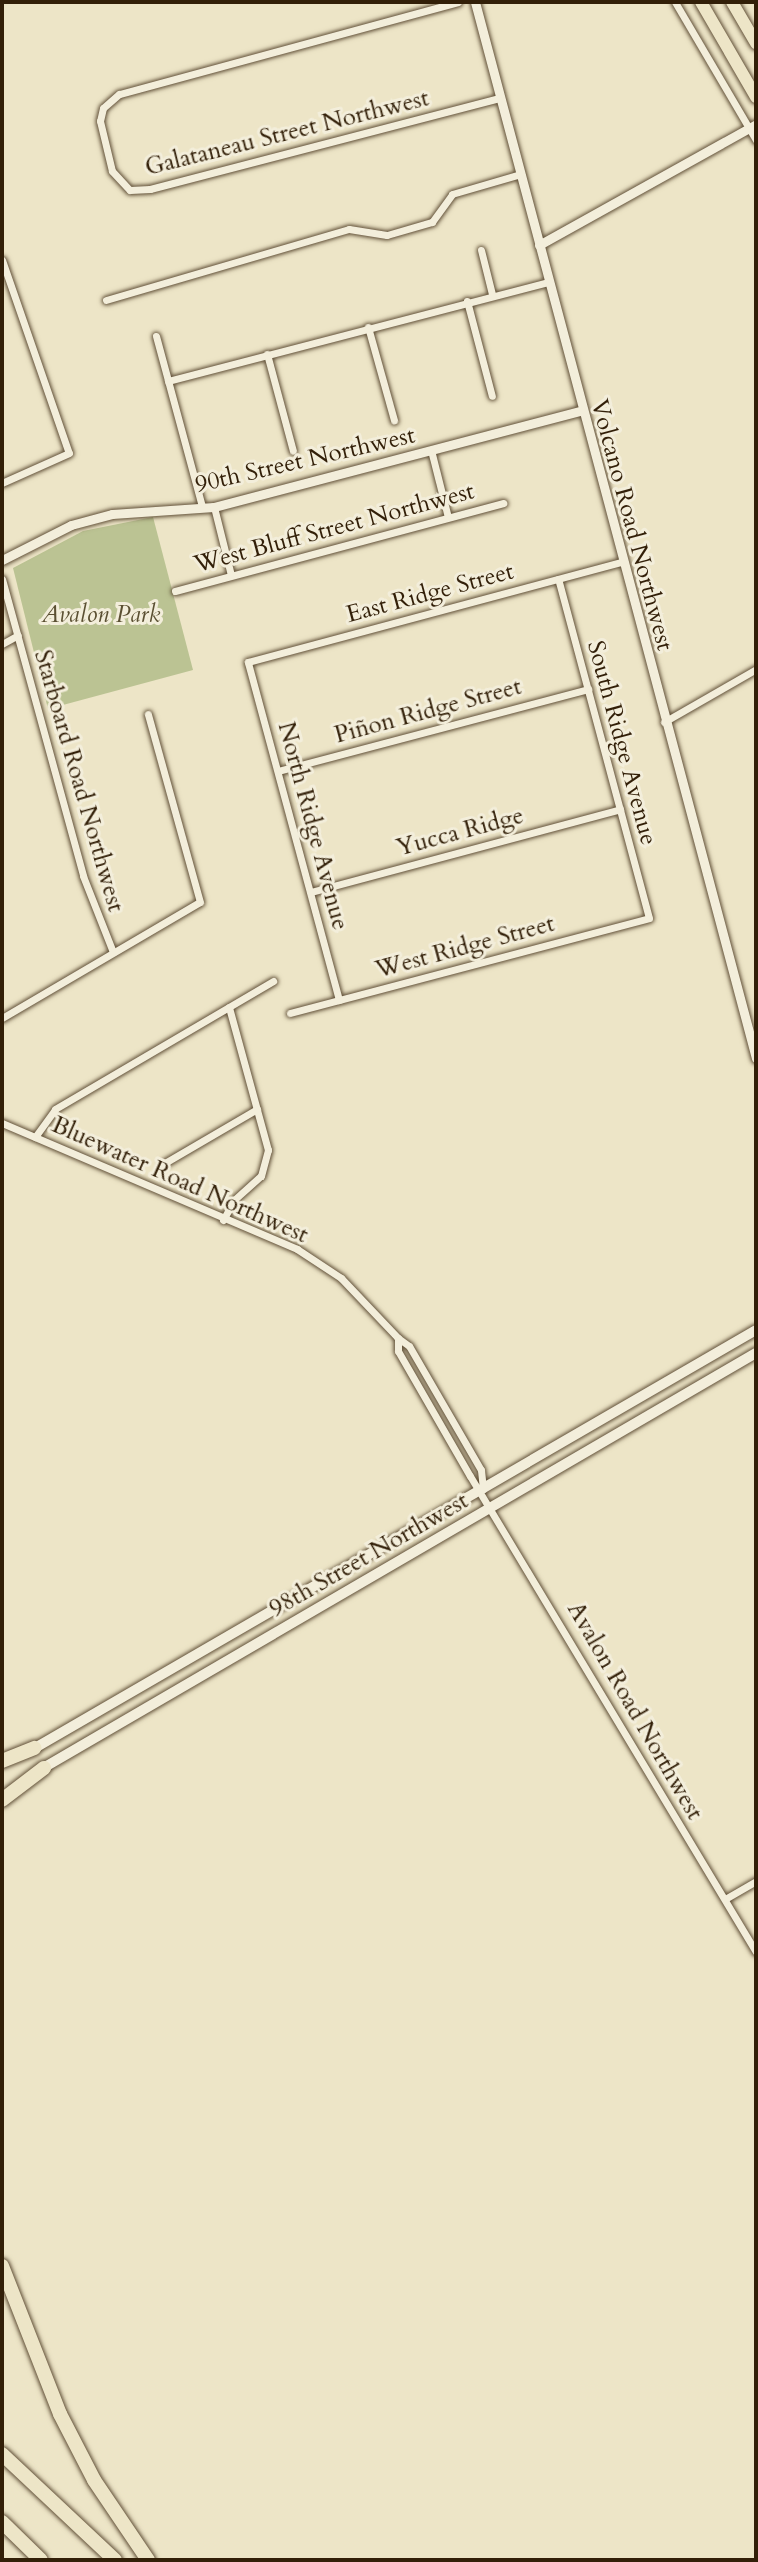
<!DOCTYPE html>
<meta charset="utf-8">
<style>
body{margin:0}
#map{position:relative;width:758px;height:2562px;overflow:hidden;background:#ede5c7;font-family:Cardo,serif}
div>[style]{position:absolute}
.green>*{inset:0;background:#bbc393}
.roads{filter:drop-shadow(0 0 2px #615038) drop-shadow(0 0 2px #615038)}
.minor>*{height:7px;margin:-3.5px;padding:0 3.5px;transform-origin:3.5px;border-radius:3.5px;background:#f3eedb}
.tertiary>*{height:9px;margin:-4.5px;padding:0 4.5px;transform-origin:4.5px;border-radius:4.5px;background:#f3eedb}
.secondary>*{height:10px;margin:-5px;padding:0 5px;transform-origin:5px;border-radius:5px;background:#f3eedb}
.primary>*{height:12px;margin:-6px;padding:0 6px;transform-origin:6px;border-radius:6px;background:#ede5c7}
.motorway>*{height:14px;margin:-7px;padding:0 7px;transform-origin:7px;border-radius:7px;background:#ede5c7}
span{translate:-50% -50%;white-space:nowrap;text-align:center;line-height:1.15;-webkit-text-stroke:6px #f3eedb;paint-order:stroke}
.street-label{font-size:24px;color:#321f08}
.park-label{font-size:24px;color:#5b5032;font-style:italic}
.frame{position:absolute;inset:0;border:4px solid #321f08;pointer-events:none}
</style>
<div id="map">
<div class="green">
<div style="clip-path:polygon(153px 517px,193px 670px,48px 709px,13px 568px,83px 531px)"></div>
</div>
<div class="roads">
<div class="minor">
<div style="left:458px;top:2px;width:351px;rotate:164.8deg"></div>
<div style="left:119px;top:94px;width:21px;rotate:139deg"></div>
<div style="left:103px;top:108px;width:13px;rotate:103deg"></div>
<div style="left:100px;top:121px;width:51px;rotate:76.5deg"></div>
<div style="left:112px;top:171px;width:26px;rotate:47deg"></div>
<div style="left:130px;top:190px;width:20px;rotate:-3deg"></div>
<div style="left:150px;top:189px;width:362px;rotate:-14.6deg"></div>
<div style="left:675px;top:2px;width:160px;rotate:59.6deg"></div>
<div style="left:481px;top:250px;width:45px;rotate:76deg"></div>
<div style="left:2px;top:260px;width:204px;rotate:70.9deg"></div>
<div style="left:69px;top:453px;width:73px;rotate:155.9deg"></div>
<div style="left:106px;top:300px;width:253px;rotate:-16.3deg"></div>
<div style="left:349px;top:229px;width:38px;rotate:9deg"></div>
<div style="left:387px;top:235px;width:47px;rotate:-16.1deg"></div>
<div style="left:432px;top:222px;width:34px;rotate:-54deg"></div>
<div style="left:452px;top:194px;width:72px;rotate:-16.2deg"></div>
<div style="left:467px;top:301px;width:98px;rotate:75.3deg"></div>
<div style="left:368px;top:327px;width:97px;rotate:74.4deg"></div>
<div style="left:156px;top:336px;width:177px;rotate:74.9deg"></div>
<div style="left:267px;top:354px;width:100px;rotate:75deg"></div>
<div style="left:168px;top:381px;width:393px;rotate:-14.6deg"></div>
<div style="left:431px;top:450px;width:69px;rotate:75.8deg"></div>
<div style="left:214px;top:507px;width:70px;rotate:76deg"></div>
<div style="left:2px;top:579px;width:308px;rotate:74.7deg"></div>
<div style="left:83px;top:876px;width:82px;rotate:68.5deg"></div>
<div style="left:175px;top:591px;width:340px;rotate:-15deg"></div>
<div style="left:2px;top:644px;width:18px;rotate:-29deg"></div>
<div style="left:664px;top:722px;width:106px;rotate:-29.9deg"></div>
<div style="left:278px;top:771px;width:321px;rotate:-14.8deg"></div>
<div style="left:311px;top:892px;width:320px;rotate:-15deg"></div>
<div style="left:339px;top:1000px;width:350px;rotate:-105.1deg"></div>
<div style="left:248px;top:662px;width:387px;rotate:-15deg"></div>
<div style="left:290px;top:1013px;width:371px;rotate:-14.8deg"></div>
<div style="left:649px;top:918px;width:351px;rotate:-105deg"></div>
<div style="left:2px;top:1018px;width:229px;rotate:-30.4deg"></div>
<div style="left:200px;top:902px;width:195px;rotate:-105.5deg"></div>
<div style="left:2px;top:1123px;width:321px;rotate:23.1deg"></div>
<div style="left:297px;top:1249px;width:53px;rotate:33.4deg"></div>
<div style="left:341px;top:1278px;width:83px;rotate:46.5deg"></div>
<div style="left:35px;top:1137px;width:34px;rotate:-54deg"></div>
<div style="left:55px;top:1109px;width:253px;rotate:-30.4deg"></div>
<div style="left:163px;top:1164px;width:109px;rotate:-30.3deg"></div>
<div style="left:223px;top:1220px;width:23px;rotate:-61deg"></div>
<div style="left:234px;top:1200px;width:36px;rotate:-42deg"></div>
<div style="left:261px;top:1176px;width:27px;rotate:-75deg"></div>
<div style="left:268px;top:1150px;width:148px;rotate:-105.3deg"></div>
<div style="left:483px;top:1489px;width:19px;rotate:-96deg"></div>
<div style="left:481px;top:1470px;width:143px;rotate:-120.1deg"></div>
<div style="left:409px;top:1346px;width:14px;rotate:-144deg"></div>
<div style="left:398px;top:1338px;width:13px;rotate:90deg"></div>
<div style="left:398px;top:1351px;width:144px;rotate:60.1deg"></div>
<div style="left:470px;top:1476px;width:555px;rotate:59deg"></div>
<div style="left:725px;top:1899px;width:36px;rotate:-30deg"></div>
</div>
<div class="tertiary">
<div style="left:475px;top:2px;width:1093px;rotate:75.1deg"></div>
<div style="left:539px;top:245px;width:248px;rotate:-29.1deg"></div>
<div style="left:2px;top:560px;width:77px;rotate:-26.9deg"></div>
<div style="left:71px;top:525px;width:42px;rotate:-15deg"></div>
<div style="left:112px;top:514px;width:102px;rotate:-3.9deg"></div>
<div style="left:214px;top:507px;width:379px;rotate:-14.7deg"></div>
</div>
<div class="secondary">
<div style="left:28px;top:1752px;width:841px;rotate:-30.1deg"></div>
<div style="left:38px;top:1771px;width:831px;rotate:-30.21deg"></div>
</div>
<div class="primary">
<div style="left:701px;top:2px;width:110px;rotate:59.9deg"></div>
<div style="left:732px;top:2px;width:48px;rotate:59.7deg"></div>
</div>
<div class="motorway">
<div style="left:2px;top:1761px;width:35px;rotate:-22deg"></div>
<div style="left:2px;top:1800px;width:53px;rotate:-37.3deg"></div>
<div style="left:2px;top:2266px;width:159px;rotate:68.6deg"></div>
<div style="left:60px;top:2414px;width:74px;rotate:62.7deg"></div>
<div style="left:94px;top:2480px;width:97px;rotate:56deg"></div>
<div style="left:2px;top:2454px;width:155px;rotate:43.2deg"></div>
<div style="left:2px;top:2522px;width:54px;rotate:44.3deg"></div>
</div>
</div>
<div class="street-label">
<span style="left:287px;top:133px;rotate:-14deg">Galataneau Street Northwest</span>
<span style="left:305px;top:460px;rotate:-13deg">90th Street Northwest</span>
<span style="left:632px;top:525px;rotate:75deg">Volcano Road Northwest</span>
<span style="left:334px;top:528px;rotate:-15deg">West Bluff Street Northwest</span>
<span style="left:430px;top:593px;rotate:-15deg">East Ridge Street</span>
<span style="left:428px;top:711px;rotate:-15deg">Piñon Ridge Street</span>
<span style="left:622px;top:743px;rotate:75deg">South Ridge Avenue</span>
<span style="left:79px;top:781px;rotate:74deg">Starboard Road Northwest</span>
<span style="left:313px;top:826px;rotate:75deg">North Ridge Avenue</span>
<span style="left:460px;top:832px;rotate:-15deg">Yucca Ridge</span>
<span style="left:465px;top:947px;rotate:-15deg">West Ridge Street</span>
<span style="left:180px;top:1180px;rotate:24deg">Bluewater Road Northwest</span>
<span style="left:369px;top:1555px;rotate:-30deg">98th Street Northwest</span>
<span style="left:635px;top:1711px;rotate:60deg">Avalon Road Northwest</span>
</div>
<div class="park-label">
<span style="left:101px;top:615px">Avalon Park</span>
</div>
<div class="frame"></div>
</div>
